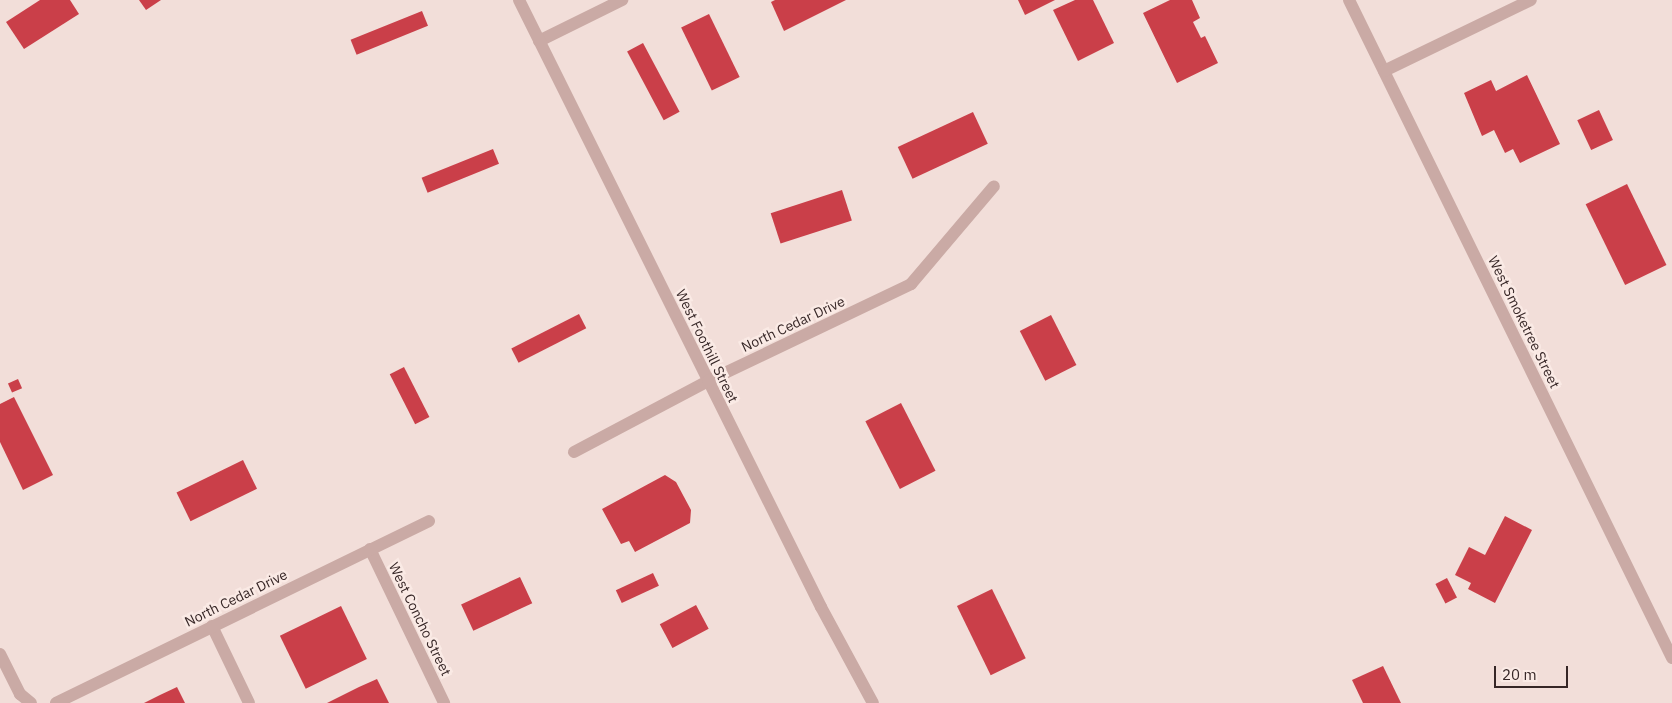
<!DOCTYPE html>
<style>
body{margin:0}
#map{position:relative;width:1672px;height:703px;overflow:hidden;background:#f2ded9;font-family:"IBM Plex Sans",sans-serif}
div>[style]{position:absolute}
.building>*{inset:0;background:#ca3f49;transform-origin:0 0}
.lane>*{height:12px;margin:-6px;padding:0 6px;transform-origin:6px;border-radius:6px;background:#caaaa5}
.street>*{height:12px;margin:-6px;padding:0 6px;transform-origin:6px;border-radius:6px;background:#caaaa5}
span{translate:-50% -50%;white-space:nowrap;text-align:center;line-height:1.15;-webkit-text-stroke:5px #faeae5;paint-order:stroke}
.street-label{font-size:14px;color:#362626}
.scale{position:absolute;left:1494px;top:666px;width:74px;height:22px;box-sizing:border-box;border:2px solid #362626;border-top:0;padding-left:6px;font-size:15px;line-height:18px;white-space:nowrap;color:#362626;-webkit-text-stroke:4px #faeae5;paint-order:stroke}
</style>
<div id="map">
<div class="building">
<div style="clip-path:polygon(40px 0,70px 0,79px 14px,24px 49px,6px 22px)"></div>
<div style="clip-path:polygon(139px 0,161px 0,146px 10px)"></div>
<div style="clip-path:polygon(775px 0,846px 0,784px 31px,771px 2px)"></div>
<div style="clip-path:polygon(1018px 0,1055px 0,1025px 15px)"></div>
<div style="clip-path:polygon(1075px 0,1093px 0,1114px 43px,1078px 61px,1053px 10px)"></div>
<div style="clip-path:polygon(1170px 0,1192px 0,1200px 18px,1193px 22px,1201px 38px,1205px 36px,1218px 63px,1177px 83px,1143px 13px)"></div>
<div style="left:422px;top:11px;width:16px;height:77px;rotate:68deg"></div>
<div style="left:709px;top:14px;width:70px;height:31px;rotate:64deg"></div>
<div style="left:643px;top:43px;width:78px;height:18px;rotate:62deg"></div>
<div style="clip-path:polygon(1527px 75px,1560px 144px,1520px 163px,1513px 149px,1505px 153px,1494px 130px,1482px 136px,1464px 93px,1491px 80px,1496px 91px)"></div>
<div style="left:1599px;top:110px;width:33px;height:24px;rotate:65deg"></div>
<div style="left:973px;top:112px;width:35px;height:83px;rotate:65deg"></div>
<div style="left:493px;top:149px;width:16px;height:77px;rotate:68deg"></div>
<div style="left:1627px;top:184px;width:90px;height:46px;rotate:64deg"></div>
<div style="left:842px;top:190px;width:32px;height:75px;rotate:72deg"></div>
<div style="left:579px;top:314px;width:16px;height:76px;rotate:63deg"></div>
<div style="left:1051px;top:315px;width:56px;height:35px;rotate:63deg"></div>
<div style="left:404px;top:367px;width:56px;height:16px;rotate:63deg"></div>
<div style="left:18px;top:379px;width:10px;height:11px;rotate:66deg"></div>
<div style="clip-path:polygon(14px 397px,53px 475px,23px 490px,0 442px,0 404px)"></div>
<div style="left:901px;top:403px;width:76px;height:40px;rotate:63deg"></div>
<div style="left:243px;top:460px;width:32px;height:74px;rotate:64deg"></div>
<div style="clip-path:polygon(665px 475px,676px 482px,691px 510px,690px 523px,635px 552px,629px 541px,621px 544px,602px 509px)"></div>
<div style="clip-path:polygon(1505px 516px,1532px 530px,1495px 603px,1468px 589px,1471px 583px,1455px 575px,1469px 547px,1485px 555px)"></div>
<div style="left:653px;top:573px;width:14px;height:41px;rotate:65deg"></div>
<div style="left:520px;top:577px;width:29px;height:65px;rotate:65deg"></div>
<div style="left:1447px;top:578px;width:22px;height:13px;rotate:63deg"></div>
<div style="left:992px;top:589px;width:77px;height:39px;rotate:64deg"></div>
<div style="left:696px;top:605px;width:27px;height:41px;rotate:62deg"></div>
<div style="left:341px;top:606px;width:59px;height:68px;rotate:64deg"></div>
<div style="clip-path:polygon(1383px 666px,1401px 703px,1363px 703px,1352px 680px)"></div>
<div style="clip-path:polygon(377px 679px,389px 703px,327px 703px,359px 687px)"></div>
<div style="clip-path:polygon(177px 687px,185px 703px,144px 703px,160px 695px)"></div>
</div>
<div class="lane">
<div style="left:539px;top:41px;width:93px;rotate:-26.3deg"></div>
<div style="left:212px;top:626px;width:85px;rotate:64.3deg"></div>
</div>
<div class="street">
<div style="left:519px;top:0;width:678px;rotate:63.55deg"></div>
<div style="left:821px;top:607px;width:109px;rotate:61.6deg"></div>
<div style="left:1349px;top:0;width:733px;rotate:63.85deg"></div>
<div style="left:1384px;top:71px;width:163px;rotate:-25.8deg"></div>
<div style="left:574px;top:452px;width:152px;rotate:-27.9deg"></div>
<div style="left:708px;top:381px;width:225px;rotate:-25.5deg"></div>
<div style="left:911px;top:284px;width:128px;rotate:-49.7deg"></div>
<div style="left:370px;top:549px;width:171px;rotate:64.3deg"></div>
<div style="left:0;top:654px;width:45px;rotate:63.4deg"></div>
<div style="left:20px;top:694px;width:14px;rotate:39deg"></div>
<div style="left:56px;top:703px;width:415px;rotate:-26deg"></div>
</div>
<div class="street-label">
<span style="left:1524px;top:322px;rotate:64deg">West Smoketree Street</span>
<span style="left:793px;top:324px;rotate:-25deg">North Cedar Drive</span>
<span style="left:707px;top:346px;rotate:64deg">West Foothill Street</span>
<span style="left:236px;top:598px;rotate:-26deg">North Cedar Drive</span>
<span style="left:420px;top:619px;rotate:64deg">West Concho Street</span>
</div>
<div class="scale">20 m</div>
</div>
